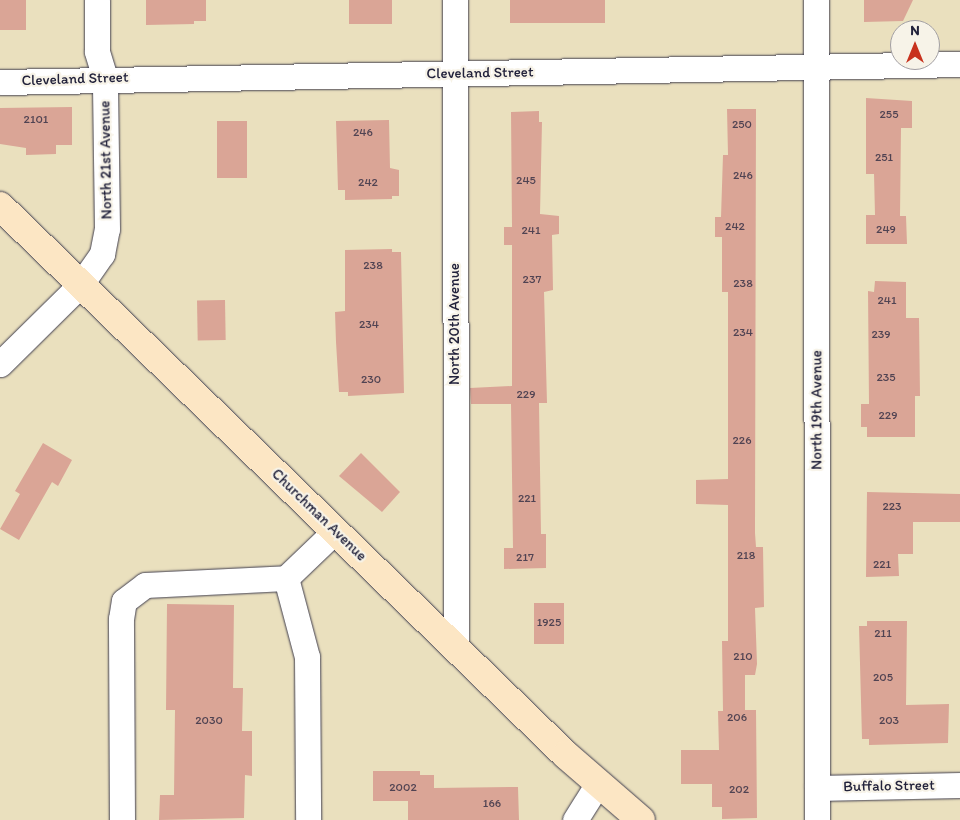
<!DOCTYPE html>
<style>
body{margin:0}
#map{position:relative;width:960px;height:820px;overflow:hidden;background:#eae0be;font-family:Itim,sans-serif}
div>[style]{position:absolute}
.building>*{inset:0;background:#daa596;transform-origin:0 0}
.roads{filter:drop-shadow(0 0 1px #403e4f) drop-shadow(0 0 1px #403e4f)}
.street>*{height:25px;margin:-12.5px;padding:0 12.5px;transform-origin:12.5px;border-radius:12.5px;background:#fff}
.secondary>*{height:28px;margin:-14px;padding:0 14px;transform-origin:14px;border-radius:14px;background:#fce6c4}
span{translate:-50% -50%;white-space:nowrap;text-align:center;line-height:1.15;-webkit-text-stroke:4.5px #f7f3e8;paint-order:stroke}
.number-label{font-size:12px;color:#504352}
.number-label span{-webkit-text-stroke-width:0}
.street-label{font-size:15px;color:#22223b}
.north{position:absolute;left:890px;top:20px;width:50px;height:50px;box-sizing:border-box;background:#f7f3e8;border:1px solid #a29fa3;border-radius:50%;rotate:0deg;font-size:14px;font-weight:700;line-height:20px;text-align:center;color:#22223b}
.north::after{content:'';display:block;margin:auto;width:18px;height:22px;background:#c8321e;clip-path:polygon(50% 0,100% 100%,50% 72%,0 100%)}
</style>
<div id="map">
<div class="building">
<div style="left:0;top:0;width:26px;height:30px"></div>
<div style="clip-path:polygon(146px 0,206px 0,206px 21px,194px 21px,194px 24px,146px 25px)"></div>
<div style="left:349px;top:0;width:43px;height:24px"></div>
<div style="left:510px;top:0;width:95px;height:23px"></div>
<div style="clip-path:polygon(864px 0,913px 0,903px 21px,864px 22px)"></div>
<div style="clip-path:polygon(866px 98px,912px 101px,912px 128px,901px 128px,900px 216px,906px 216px,907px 244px,866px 244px,866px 215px,875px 215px,874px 174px,866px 174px)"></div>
<div style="clip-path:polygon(72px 107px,72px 145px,56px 145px,56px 154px,26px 155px,26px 148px,0 144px,0 108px)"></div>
<div style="clip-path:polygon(727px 109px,756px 109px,755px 533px,756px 547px,763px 547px,764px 607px,755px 608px,757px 664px,755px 675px,745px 675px,745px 710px,756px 710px,757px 818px,722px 819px,722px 807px,712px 807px,712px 784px,681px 784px,681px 750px,719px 750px,718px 711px,723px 711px,722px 641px,728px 641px,728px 505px,696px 504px,696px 480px,728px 479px,728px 292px,722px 292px,722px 237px,715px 237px,715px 217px,721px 217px,723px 155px,728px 155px)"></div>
<div style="clip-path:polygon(539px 111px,539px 122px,542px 122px,540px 214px,559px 216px,559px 234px,552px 235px,553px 290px,544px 292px,547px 403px,539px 403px,541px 534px,546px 534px,546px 568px,504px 569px,504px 548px,513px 548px,511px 404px,471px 404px,470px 388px,512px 386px,512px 245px,504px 245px,504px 227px,512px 227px,511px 112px)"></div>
<div style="clip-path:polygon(389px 120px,390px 168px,399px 170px,399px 196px,392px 196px,392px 199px,345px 200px,345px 190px,338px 190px,336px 121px)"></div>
<div style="left:217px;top:121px;width:30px;height:57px"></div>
<div style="clip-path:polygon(392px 249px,392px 252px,401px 252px,404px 393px,348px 396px,348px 392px,339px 392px,336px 342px,335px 312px,345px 311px,345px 250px)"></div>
<div style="clip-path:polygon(875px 281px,906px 282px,906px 318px,919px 318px,920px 396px,915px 396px,915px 437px,867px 437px,867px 427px,861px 427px,861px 404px,869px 404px,868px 291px,874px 292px)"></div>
<div style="left:225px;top:300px;width:40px;height:28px;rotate:89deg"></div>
<div style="clip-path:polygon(43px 443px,72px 460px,58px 486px,52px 482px,19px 540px,0 529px,20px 494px,15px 491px)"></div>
<div style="clip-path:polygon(361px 453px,400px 492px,382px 512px,339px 476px)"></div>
<div style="clip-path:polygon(867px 492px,960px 494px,960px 522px,913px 522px,913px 554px,898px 554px,899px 576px,866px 577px)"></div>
<div style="left:534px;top:603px;width:30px;height:41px"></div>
<div style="clip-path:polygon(167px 604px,234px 605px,233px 688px,243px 688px,242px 731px,252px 731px,252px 776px,245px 775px,244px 818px,159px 820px,160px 795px,174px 795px,175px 710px,166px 710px)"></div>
<div style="clip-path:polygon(867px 621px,907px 621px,906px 705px,949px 704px,948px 743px,869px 745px,869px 739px,862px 739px,859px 626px,867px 626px)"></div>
<div style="clip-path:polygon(373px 771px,420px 771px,420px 775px,434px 775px,434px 788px,518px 787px,519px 820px,408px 820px,408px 801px,373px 801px)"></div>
</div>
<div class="roads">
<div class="street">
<div style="left:455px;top:0;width:648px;rotate:89.91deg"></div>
<div style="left:816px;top:0;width:820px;rotate:89.93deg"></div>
<div style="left:0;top:82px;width:960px;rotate:-1.07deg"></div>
<div style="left:0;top:364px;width:114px;rotate:-44.6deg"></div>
<div style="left:81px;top:284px;width:37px;rotate:-55deg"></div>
<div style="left:102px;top:254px;width:25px;rotate:-79deg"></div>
<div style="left:107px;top:229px;width:151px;rotate:-90.8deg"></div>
<div style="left:105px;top:78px;width:28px;rotate:-107deg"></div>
<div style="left:97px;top:51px;width:51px;rotate:-90deg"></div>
<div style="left:286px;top:578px;width:82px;rotate:75.1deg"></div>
<div style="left:307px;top:657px;width:163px;rotate:89.6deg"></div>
<div style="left:817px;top:788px;width:143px;rotate:-1.2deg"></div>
<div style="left:122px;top:820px;width:201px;rotate:-90.3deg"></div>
<div style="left:121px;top:619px;width:18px;rotate:-81deg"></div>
<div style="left:124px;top:601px;width:26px;rotate:-37deg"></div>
<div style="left:145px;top:585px;width:141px;rotate:-2.8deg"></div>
<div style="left:286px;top:578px;width:68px;rotate:-43.8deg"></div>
<div style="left:575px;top:820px;width:41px;rotate:-57.8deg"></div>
</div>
<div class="secondary">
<div style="left:0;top:206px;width:789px;rotate:44.13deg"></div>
<div style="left:566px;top:755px;width:99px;rotate:40.9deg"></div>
</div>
</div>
<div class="number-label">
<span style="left:889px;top:115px">255</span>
<span style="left:36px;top:120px">2101</span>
<span style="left:742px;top:125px">250</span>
<span style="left:363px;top:133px">246</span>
<span style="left:884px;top:158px">251</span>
<span style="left:743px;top:176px">246</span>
<span style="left:526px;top:181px">245</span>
<span style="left:368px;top:183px">242</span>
<span style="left:735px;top:227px">242</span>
<span style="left:886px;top:230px">249</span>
<span style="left:531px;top:231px">241</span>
<span style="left:373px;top:266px">238</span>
<span style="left:532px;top:280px">237</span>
<span style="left:743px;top:284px">238</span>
<span style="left:887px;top:301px">241</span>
<span style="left:369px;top:325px">234</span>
<span style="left:743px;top:333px">234</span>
<span style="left:881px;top:335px">239</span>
<span style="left:886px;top:378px">235</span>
<span style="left:371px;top:380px">230</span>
<span style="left:526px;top:395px">229</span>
<span style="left:888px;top:416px">229</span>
<span style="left:742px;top:441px">226</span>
<span style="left:527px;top:499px">221</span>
<span style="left:892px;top:507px">223</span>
<span style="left:746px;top:556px">218</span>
<span style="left:525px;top:558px">217</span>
<span style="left:882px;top:565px">221</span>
<span style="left:549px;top:623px">1925</span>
<span style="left:883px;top:634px">211</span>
<span style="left:743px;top:657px">210</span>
<span style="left:883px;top:678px">205</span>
<span style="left:737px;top:718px">206</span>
<span style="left:209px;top:721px">2030</span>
<span style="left:889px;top:721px">203</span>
<span style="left:403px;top:788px">2002</span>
<span style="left:739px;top:790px">202</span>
<span style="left:492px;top:804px">166</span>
</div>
<div class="street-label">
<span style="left:480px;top:73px;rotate:-1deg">Cleveland Street</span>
<span style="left:75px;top:79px;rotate:-2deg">Cleveland Street</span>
<span style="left:106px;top:160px;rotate:-91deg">North 21st Avenue</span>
<span style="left:455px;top:324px;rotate:-90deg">North 20th Avenue</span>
<span style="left:817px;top:410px;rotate:-90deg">North 19th Avenue</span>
<span style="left:319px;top:515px;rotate:44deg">Churchman Avenue</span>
<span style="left:889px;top:786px;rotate:-1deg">Buffalo Street</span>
</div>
<div class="north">N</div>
</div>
